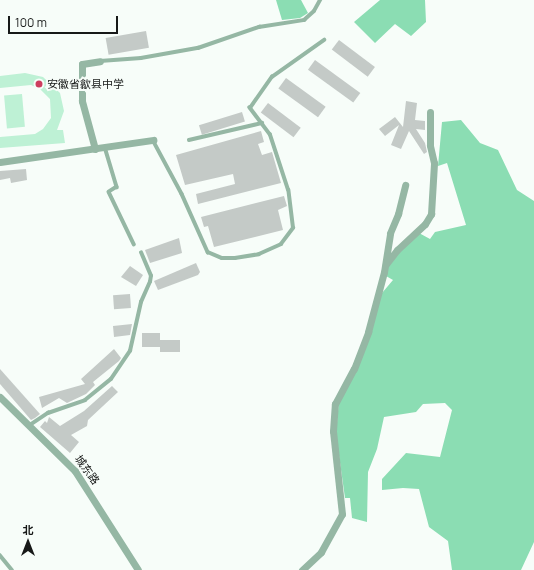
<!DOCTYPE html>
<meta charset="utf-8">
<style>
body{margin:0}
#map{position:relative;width:534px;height:570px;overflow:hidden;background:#f7fdf9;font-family:Manrope,"Noto Sans SC",sans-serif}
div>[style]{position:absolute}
.green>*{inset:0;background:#bef1d5;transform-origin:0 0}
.forest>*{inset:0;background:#8bddb3}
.building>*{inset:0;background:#c4cac7;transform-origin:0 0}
.service>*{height:3.5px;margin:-1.75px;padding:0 1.75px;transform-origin:1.75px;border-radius:1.75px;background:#95b7a4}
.minor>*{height:7px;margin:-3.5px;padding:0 3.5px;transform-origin:3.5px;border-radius:3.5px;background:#95b7a4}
.dots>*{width:11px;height:11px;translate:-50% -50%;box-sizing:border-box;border:2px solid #f7fdf9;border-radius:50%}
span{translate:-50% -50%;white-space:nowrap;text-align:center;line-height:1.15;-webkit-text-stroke:4px #f7fdf9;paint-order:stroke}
.poi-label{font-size:11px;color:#171918}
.left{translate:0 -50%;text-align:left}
.street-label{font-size:11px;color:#171918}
.north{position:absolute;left:8px;top:522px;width:40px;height:40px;-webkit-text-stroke:3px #f7fdf9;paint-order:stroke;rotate:0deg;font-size:11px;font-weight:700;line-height:16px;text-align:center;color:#171918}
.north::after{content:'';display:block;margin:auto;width:14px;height:18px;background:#171918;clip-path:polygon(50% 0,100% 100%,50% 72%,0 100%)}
.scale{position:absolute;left:8px;top:16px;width:110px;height:18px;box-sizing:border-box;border:2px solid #171918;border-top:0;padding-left:5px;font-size:12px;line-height:14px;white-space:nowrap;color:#171918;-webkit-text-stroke:3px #f7fdf9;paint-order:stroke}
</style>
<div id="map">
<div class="green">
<div style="clip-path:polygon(25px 73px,43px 77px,60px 93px,64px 111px,57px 130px,63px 130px,65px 143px,0 148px,0 137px,35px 134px,43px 129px,51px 118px,50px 99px,40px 89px,31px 85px,0 88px,0 76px)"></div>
<div style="left:22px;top:94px;width:33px;height:18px;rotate:85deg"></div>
</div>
<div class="forest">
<div style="clip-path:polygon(276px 0,301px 0,308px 13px,300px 18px,282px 20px)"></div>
<div style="clip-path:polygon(380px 0,425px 0,426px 22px,411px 36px,395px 24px,375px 43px,354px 22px)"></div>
<div style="clip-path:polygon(461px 120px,480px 143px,498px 150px,517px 190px,534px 201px,534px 542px,521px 570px,452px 570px,448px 541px,429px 527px,419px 489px,403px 488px,382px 490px,382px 479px,406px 453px,440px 457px,452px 410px,445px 403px,423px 404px,416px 412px,384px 417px,377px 449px,368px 472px,367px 522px,352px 518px,350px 498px,345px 498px,336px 434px,339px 400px,382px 293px,393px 280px,386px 276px,388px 264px,419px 233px,430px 239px,435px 232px,466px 225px,447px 163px,438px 166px,442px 122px)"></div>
</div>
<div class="building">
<div style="left:146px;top:31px;width:17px;height:41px;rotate:80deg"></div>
<div style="left:339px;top:40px;width:45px;height:12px;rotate:37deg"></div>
<div style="left:315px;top:60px;width:56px;height:12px;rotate:36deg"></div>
<div style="left:286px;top:78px;width:49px;height:13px;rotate:36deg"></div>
<div style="clip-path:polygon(406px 101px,417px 103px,415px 120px,425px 121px,425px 130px,416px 129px,425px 143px,427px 152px,424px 154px,409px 131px,401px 149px,391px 145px,399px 125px,385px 136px,379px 129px,395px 117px,403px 127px)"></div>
<div style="left:268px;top:103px;width:41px;height:12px;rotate:37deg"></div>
<div style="left:242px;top:112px;width:10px;height:45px;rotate:73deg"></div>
<div style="clip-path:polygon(261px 131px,264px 142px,258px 144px,262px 155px,272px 152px,281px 183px,198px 204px,196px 194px,235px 184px,233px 174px,185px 185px,176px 155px)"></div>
<div style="clip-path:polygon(26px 169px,27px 180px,11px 183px,10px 178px,0 180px,0 171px)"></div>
<div style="clip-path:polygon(284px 196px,287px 206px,278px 210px,283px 230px,214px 247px,208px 226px,204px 227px,201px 217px)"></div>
<div style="clip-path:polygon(179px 238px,182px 253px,150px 263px,145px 250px)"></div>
<div style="clip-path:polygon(196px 263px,200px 272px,198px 275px,158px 290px,154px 281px)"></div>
<div style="clip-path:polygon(130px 266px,143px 275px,136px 286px,121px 277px)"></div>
<div style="left:130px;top:294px;width:14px;height:17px;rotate:86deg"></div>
<div style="clip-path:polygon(132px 324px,130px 335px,114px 337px,113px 326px)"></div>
<div style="clip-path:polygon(142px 333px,160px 333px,160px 340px,180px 340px,180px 352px,160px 352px,160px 347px,142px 347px)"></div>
<div style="clip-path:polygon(114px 349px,121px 358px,119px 361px,93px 382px,95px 385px,86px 394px,67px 403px,59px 398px,42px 408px,39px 397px,85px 384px,81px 379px)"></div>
<div style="clip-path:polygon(0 369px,40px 414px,35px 418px,31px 420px,0 384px)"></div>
<div style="clip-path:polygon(112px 386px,118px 392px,88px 420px,87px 426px,71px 435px,79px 442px,70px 453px,40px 427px,45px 421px,47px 423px,49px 417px,60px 426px,84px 411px)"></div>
</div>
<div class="service">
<div style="left:100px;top:61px;width:41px;rotate:-4.2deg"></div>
<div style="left:141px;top:58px;width:58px;rotate:-10deg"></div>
<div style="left:198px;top:48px;width:65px;rotate:-19deg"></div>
<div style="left:259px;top:27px;width:46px;rotate:-8.8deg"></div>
<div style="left:304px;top:20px;width:13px;rotate:-42deg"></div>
<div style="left:314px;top:11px;width:13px;rotate:-61deg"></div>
<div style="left:153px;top:140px;width:61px;rotate:61.8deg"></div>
<div style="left:182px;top:194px;width:64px;rotate:65.9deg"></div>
<div style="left:208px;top:252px;width:15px;rotate:23deg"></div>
<div style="left:222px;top:258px;width:13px"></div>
<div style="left:235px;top:258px;width:24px;rotate:-9deg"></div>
<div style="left:259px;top:254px;width:24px;rotate:-24deg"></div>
<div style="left:281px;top:244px;width:20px;rotate:-53deg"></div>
<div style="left:293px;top:228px;width:38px;rotate:-97deg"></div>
<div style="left:288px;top:190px;width:58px;rotate:-108.1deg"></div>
<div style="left:270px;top:135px;width:34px;rotate:-127deg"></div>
<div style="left:250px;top:108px;width:38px;rotate:-55deg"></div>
<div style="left:272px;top:77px;width:64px;rotate:-35.4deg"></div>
<div style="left:189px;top:140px;width:75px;rotate:-13.1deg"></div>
<div style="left:105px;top:147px;width:42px;rotate:73.3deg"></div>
<div style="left:117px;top:187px;width:9px;rotate:148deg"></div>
<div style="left:109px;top:192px;width:58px;rotate:64.3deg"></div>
<div style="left:30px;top:425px;width:22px;rotate:-34deg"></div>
<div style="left:48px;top:413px;width:39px;rotate:-19deg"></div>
<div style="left:85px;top:400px;width:33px;rotate:-39deg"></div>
<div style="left:111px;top:379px;width:34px;rotate:-56deg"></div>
<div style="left:130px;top:351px;width:50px;rotate:-77.3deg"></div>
<div style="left:141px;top:302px;width:22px;rotate:-66deg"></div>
<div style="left:150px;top:282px;width:6px;rotate:-81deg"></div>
<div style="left:151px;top:276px;width:25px;rotate:-113deg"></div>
<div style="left:0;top:555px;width:19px;rotate:51deg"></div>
</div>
<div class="minor">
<div style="left:95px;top:149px;width:50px;rotate:-105.2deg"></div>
<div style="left:82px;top:101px;width:37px;rotate:-90deg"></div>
<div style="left:82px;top:64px;width:18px;rotate:-9deg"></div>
<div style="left:0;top:162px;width:155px;rotate:-8.2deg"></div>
<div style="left:386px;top:264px;width:18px;rotate:-52deg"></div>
<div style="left:397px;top:250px;width:38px;rotate:-43deg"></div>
<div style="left:425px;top:224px;width:12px;rotate:-59deg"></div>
<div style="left:431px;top:214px;width:51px;rotate:-86.6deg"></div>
<div style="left:434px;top:163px;width:18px;rotate:-103deg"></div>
<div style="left:430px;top:145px;width:33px;rotate:-90deg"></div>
<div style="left:0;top:397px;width:105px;rotate:44.6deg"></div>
<div style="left:75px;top:471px;width:117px;rotate:57.5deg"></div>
<div style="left:302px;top:570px;width:26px;rotate:-43deg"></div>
<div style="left:321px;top:552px;width:43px;rotate:-61.1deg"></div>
<div style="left:342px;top:514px;width:83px;rotate:-96.2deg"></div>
<div style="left:333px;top:431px;width:27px;rotate:-86deg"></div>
<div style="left:335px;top:404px;width:40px;rotate:-62deg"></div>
<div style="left:354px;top:369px;width:40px;rotate:-69deg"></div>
<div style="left:368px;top:332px;width:62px;rotate:-75.1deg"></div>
<div style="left:384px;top:272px;width:39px;rotate:-81deg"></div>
<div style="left:390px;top:233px;width:21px;rotate:-67deg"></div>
<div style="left:398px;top:214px;width:30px;rotate:-76deg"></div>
</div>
<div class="dots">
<div style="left:39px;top:84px;background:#cd3e5f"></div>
</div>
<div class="poi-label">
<span class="left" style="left:47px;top:84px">安徽省歙县中学</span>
</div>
<div class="street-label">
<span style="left:87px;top:470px;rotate:54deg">城东路</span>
</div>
<div class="north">北</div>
<div class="scale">100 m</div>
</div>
